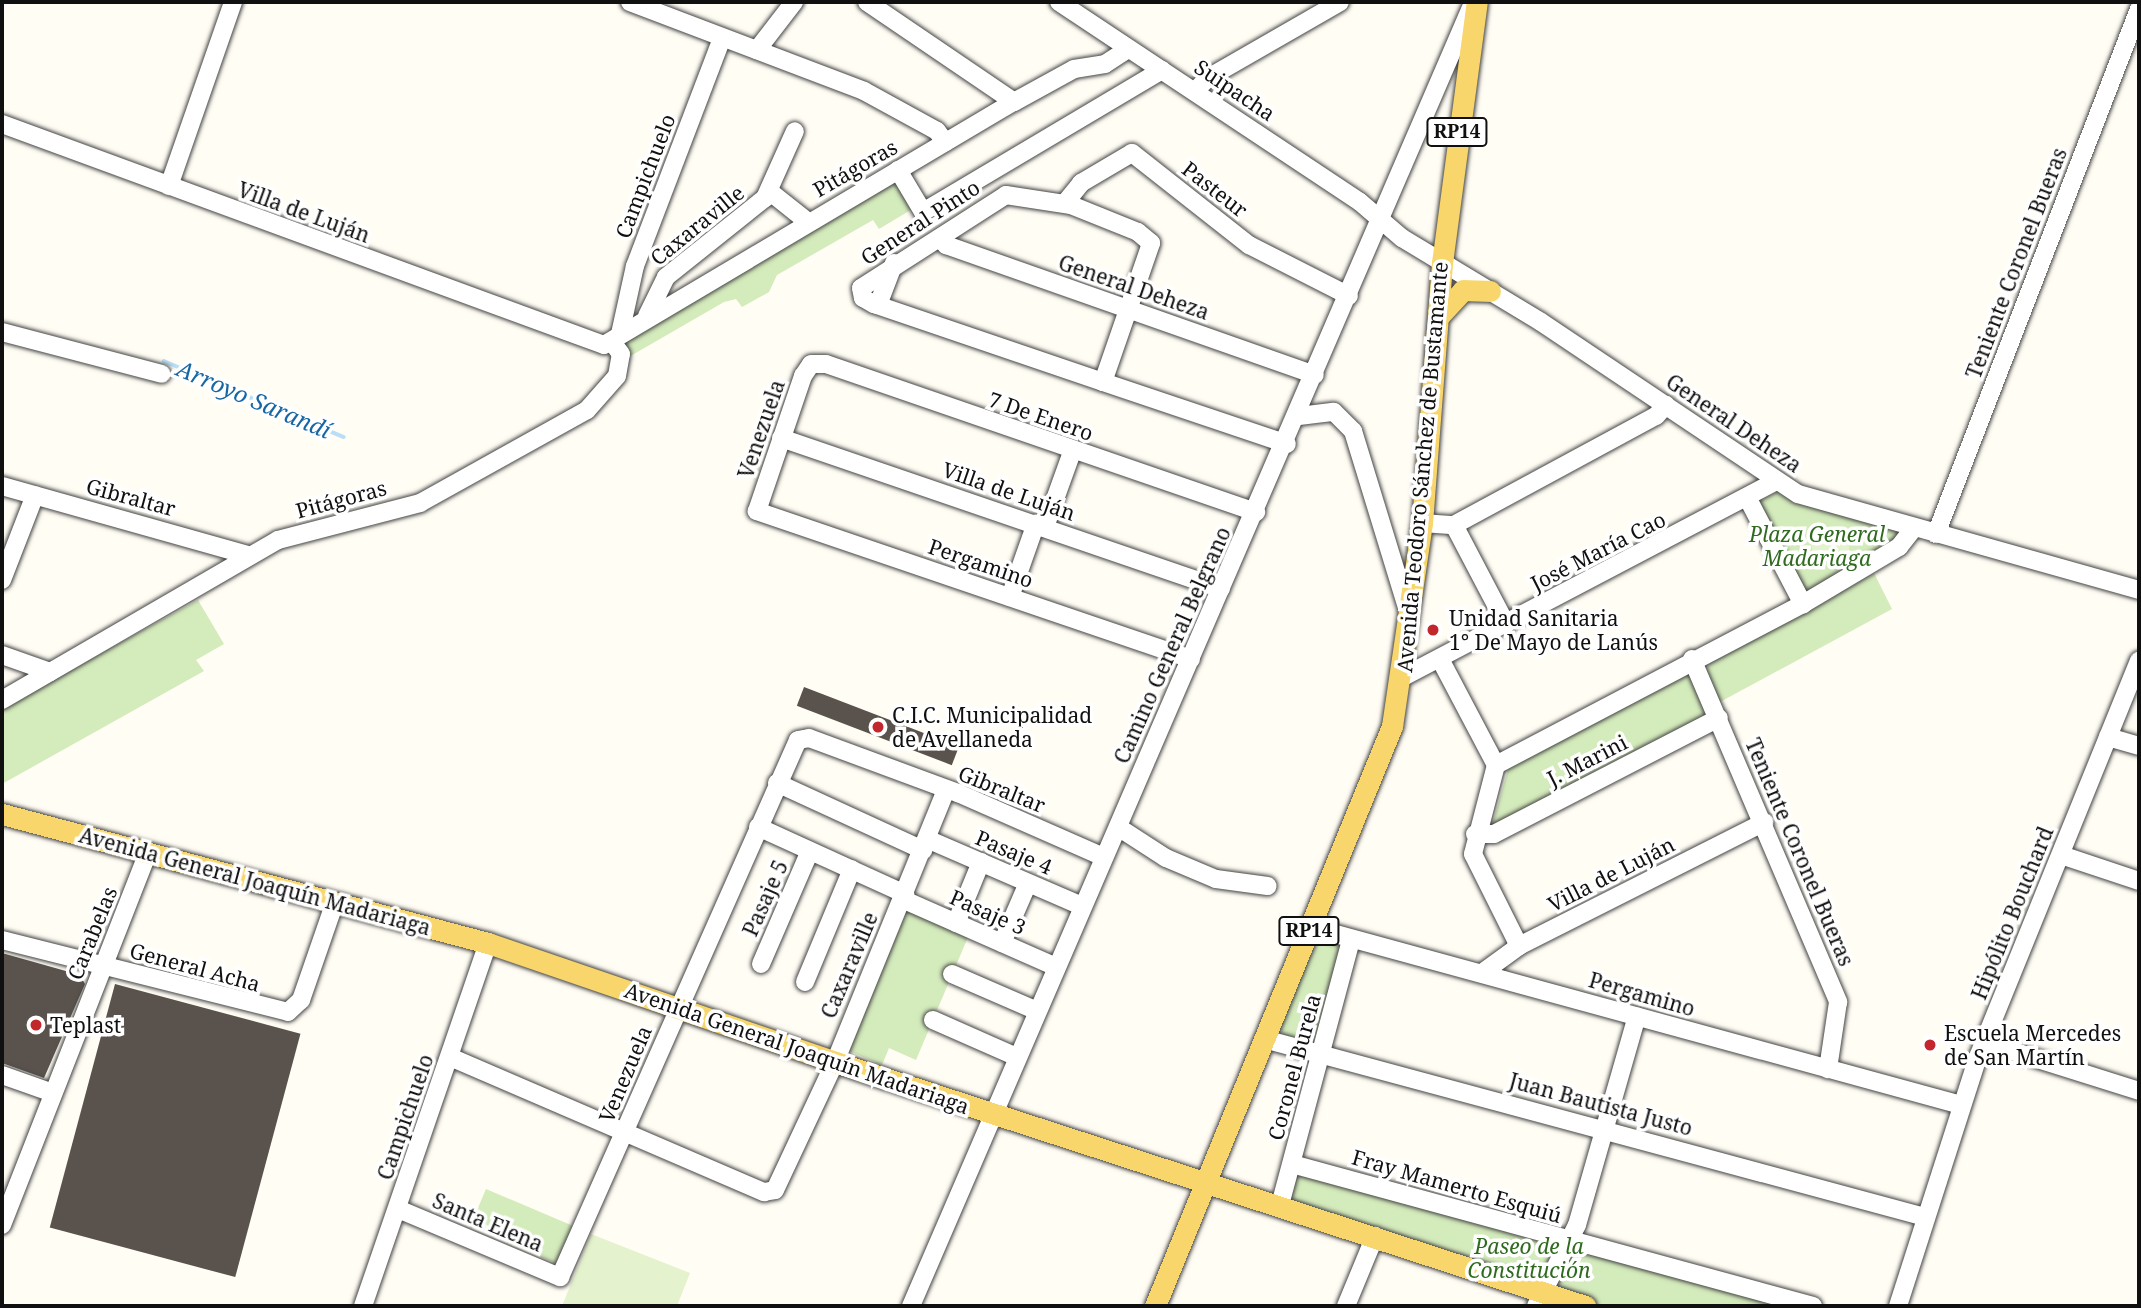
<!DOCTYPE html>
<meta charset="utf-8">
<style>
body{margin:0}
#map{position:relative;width:2141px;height:1308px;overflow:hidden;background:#fffdf4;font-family:"Noto Serif",serif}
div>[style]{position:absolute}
.green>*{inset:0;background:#d4ebbc;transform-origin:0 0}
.pitch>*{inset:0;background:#e5f2ce;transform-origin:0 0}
.stream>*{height:3.5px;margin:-1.75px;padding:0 1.75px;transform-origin:1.75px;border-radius:1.75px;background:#b8dff7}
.building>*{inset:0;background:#59524d;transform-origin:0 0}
.roads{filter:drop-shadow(0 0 2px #434343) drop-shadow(0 0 2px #434343)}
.minor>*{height:18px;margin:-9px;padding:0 9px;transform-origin:9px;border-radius:9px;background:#fff}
.major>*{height:21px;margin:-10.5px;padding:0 10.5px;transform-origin:10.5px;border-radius:10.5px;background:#f8d66b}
.dots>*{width:19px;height:19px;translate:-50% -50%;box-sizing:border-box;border:4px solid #fff;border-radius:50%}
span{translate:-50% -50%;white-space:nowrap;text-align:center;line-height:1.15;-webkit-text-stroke:7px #fff;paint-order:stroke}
.shield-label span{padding:2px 5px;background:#fff;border:2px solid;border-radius:5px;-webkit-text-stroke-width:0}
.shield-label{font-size:19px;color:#101010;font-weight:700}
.street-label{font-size:21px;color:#101010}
.park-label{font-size:21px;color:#2f6a1f;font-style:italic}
.poi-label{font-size:21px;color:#101010}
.left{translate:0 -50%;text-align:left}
.water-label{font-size:23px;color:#1867a4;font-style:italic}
.frame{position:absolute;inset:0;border:4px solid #101010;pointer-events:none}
</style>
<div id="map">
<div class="green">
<div style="clip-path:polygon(896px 177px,914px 208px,879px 229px,873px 220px,777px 275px,769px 292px,742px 307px,736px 299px,724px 302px,627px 358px,623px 342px)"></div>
<div style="clip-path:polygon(1781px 490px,1803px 505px,1896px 530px,1902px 537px,1807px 595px,1758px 502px)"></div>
<div style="clip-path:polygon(1874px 573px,1892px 609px,1720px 702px,1706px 672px,1711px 661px)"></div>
<div style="clip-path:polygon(198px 600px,224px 644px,196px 660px,204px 671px,2px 784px,2px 708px)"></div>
<div style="clip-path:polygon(1687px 672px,1694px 675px,1706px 716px,1492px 826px,1509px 766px)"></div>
<div style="clip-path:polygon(910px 903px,971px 930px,916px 1060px,889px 1048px,882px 1065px,849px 1051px)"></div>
<div style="clip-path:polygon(1326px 939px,1340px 944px,1341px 951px,1319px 1034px,1314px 1040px,1285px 1037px,1279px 1027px,1313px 948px)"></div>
<div style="clip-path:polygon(1292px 1164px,1813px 1306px,1585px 1306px,1280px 1205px)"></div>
<div style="left:486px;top:1189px;width:96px;height:41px;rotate:23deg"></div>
</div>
<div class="pitch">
<div style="left:1812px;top:530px;width:37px;height:21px"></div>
<div style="clip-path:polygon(591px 1234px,690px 1273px,677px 1306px,562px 1306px)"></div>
</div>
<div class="stream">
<div style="left:164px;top:361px;width:195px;rotate:22.9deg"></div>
</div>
<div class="building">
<div style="left:804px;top:687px;width:166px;height:20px;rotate:21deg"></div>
<div style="clip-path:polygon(2px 953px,80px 975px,85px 984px,44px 1078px,2px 1063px)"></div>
<div style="left:115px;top:984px;width:192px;height:252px;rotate:15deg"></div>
</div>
<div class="roads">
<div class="minor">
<div style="left:630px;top:2px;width:250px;rotate:20.8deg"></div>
<div style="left:864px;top:91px;width:83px;rotate:28.7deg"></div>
<div style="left:937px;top:131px;width:14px;rotate:54deg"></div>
<div style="left:867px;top:2px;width:178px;rotate:34.2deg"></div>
<div style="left:1059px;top:2px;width:361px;rotate:33.6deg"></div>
<div style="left:1360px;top:202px;width:55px;rotate:40.6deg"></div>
<div style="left:1402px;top:238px;width:162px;rotate:31.1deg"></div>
<div style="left:1541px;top:322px;width:309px;rotate:33.8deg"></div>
<div style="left:1798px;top:494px;width:354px;rotate:15.7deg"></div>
<div style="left:757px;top:50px;width:61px;rotate:-52.4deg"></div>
<div style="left:1196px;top:90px;width:17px;rotate:-45deg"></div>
<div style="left:1208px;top:78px;width:152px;rotate:-29.9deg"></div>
<div style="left:2px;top:124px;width:641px;rotate:20.16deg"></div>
<div style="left:604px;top:345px;width:477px;rotate:-30.7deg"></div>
<div style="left:1014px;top:102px;width:68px;rotate:-28.8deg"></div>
<div style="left:1074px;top:69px;width:31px;rotate:-9deg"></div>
<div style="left:1105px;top:64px;width:27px;rotate:-33deg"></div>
<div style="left:898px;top:170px;width:49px;rotate:59.2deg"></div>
<div style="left:923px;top:212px;width:278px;rotate:-30.7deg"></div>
<div style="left:169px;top:186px;width:195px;rotate:-70.8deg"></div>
<div style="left:769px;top:191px;width:50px;rotate:38.5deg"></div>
<div style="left:1065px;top:203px;width:26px;rotate:-51deg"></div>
<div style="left:1081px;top:183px;width:59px;rotate:-30.5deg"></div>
<div style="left:1132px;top:153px;width:149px;rotate:38.2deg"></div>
<div style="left:1249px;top:245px;width:112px;rotate:27deg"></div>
<div style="left:941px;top:238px;width:9px;rotate:54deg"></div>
<div style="left:946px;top:245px;width:391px;rotate:19.4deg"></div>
<div style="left:878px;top:305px;width:45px;rotate:-69.1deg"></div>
<div style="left:647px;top:316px;width:43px;rotate:-64deg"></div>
<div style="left:666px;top:277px;width:127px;rotate:-38.6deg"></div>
<div style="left:765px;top:198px;width:73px;rotate:-65.9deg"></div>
<div style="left:2px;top:332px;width:165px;rotate:14.7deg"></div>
<div style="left:620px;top:334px;width:70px;rotate:-77.6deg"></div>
<div style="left:635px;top:266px;width:244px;rotate:-69.1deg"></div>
<div style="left:1103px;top:382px;width:147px;rotate:-70.9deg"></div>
<div style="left:1151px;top:243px;width:17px;rotate:-140deg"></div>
<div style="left:1138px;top:232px;width:72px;rotate:-158.1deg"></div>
<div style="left:1071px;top:205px;width:66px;rotate:-171.3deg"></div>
<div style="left:1006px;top:195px;width:172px;rotate:147.3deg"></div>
<div style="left:861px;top:288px;width:10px;rotate:79deg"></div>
<div style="left:863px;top:298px;width:13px;rotate:29deg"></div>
<div style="left:874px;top:304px;width:242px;rotate:18.8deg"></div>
<div style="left:1103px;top:382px;width:194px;rotate:18.6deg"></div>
<div style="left:1299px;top:416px;width:35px;rotate:-7deg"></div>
<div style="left:1334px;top:412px;width:27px;rotate:45deg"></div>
<div style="left:1353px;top:431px;width:191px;rotate:73deg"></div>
<div style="left:781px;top:438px;width:465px;rotate:18.9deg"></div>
<div style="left:2px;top:486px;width:255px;rotate:15.7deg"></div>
<div style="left:1748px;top:499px;width:119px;rotate:62.4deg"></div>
<div style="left:1422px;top:523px;width:32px;rotate:4deg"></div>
<div style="left:1454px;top:525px;width:230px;rotate:-28.4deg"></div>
<div style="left:1656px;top:416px;width:15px;rotate:-48deg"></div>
<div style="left:1454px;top:525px;width:112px;rotate:62.3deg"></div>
<div style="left:1045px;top:527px;width:80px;rotate:-70.2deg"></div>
<div style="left:1936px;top:534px;width:563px;rotate:-68.86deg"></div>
<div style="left:2px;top:580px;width:91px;rotate:-68.8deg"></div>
<div style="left:1010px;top:597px;width:78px;rotate:-70.6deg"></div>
<div style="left:2px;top:655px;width:51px;rotate:19.5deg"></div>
<div style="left:1191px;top:659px;width:459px;rotate:-161.2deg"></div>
<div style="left:757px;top:511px;width:143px;rotate:-71.2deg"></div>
<div style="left:803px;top:376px;width:14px;rotate:-56deg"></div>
<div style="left:811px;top:364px;width:15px"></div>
<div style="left:826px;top:364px;width:455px;rotate:19deg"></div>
<div style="left:1440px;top:659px;width:120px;rotate:62.2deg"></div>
<div style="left:1496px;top:765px;width:92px;rotate:104.5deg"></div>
<div style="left:1473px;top:854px;width:103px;rotate:63.4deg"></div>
<div style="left:1692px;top:659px;width:373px;rotate:66.9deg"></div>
<div style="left:1838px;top:1002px;width:68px;rotate:98.5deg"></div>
<div style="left:1403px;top:677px;width:421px;rotate:-27.7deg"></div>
<div style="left:2px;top:700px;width:319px;rotate:-30.1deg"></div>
<div style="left:278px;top:540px;width:147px;rotate:-14.6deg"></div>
<div style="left:420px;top:503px;width:191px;rotate:-29.1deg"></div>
<div style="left:587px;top:410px;width:45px;rotate:-48.6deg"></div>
<div style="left:617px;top:376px;width:22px;rotate:-80deg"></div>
<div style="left:621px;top:354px;width:15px;rotate:-127deg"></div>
<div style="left:2108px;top:737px;width:32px;rotate:16deg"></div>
<div style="left:1496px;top:765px;width:347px;rotate:-27.7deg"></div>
<div style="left:1803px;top:604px;width:112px;rotate:-30.7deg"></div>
<div style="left:1899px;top:547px;width:24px;rotate:-52deg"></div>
<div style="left:777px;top:783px;width:161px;rotate:24.7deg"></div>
<div style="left:758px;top:827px;width:162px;rotate:24.5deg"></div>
<div style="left:1118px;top:827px;width:57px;rotate:32.9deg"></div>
<div style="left:1166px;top:858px;width:54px;rotate:22.8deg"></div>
<div style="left:1216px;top:879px;width:52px;rotate:7.7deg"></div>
<div style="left:1475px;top:834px;width:19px"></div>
<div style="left:1494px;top:834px;width:253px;rotate:-27.3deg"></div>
<div style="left:927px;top:839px;width:169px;rotate:23.4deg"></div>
<div style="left:2061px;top:855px;width:82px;rotate:18.4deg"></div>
<div style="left:902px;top:899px;width:168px;rotate:23.8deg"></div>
<div style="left:956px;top:923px;width:66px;rotate:-67.7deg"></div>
<div style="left:1310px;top:927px;width:675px;rotate:15.29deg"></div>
<div style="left:2px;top:940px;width:295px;rotate:14.1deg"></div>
<div style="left:288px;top:1012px;width:18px;rotate:-43deg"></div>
<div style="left:301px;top:1000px;width:104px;rotate:-70.9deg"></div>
<div style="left:1002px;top:943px;width:65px;rotate:-66.6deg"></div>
<div style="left:761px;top:964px;width:123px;rotate:-66.6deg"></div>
<div style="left:1482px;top:973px;width:46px;rotate:-36.1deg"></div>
<div style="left:1519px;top:946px;width:275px;rotate:-26.8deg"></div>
<div style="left:952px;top:974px;width:93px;rotate:23.5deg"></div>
<div style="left:805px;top:982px;width:122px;rotate:-67.4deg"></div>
<div style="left:933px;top:1020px;width:92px;rotate:23.8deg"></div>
<div style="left:1264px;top:1039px;width:685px;rotate:15.07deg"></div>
<div style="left:1984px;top:1042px;width:163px;rotate:17.5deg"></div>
<div style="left:450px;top:1057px;width:342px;rotate:23.3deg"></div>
<div style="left:764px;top:1192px;width:11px;rotate:-10deg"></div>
<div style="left:775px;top:1190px;width:141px;rotate:-64.9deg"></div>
<div style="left:835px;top:1062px;width:294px;rotate:-67.8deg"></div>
<div style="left:2px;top:1075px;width:54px;rotate:19.4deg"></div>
<div style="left:1292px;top:1164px;width:540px;rotate:15.25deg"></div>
<div style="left:1280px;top:1205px;width:274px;rotate:-75deg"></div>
<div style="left:398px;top:1209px;width:176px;rotate:22.8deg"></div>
<div style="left:560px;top:1277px;width:587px;rotate:-66.1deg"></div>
<div style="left:798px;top:740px;width:11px;rotate:-10deg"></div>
<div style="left:809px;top:738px;width:159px;rotate:20.3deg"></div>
<div style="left:958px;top:793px;width:159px;rotate:23.7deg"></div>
<div style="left:2px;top:1225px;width:400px;rotate:-68.6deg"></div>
<div style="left:363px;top:1306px;width:384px;rotate:-71deg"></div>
<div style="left:911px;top:1306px;width:1417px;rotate:-66.67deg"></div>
<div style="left:1346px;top:1306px;width:76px;rotate:-67.5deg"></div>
<div style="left:1536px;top:1306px;width:91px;rotate:-63.2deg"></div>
<div style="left:1577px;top:1225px;width:217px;rotate:-74deg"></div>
<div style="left:1898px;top:1306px;width:262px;rotate:-72.2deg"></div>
<div style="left:1978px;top:1057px;width:428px;rotate:-67.9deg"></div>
</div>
<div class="major">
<div style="left:1439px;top:316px;width:35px;rotate:-47deg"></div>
<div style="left:1463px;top:290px;width:27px;rotate:2deg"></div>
<div style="left:2px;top:814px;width:503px;rotate:14.87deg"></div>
<div style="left:488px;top:943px;width:370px;rotate:18.9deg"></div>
<div style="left:838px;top:1063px;width:786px;rotate:18.02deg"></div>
<div style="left:1155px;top:1306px;width:627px;rotate:-67.77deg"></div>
<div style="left:1392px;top:726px;width:205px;rotate:-81.6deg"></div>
<div style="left:1422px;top:523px;width:261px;rotate:-85.6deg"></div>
<div style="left:1442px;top:263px;width:263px;rotate:-82.4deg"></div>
</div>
</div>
<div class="dots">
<div style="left:1433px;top:630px;background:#c2272e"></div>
<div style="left:878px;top:727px;background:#c2272e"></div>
<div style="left:36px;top:1025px;background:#c2272e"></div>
<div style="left:1930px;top:1045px;background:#c2272e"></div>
</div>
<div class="shield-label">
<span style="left:1457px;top:132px">RP14</span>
<span style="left:1309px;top:931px">RP14</span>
</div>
<div class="street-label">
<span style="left:1235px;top:90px;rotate:34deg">Suipacha</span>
<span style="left:855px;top:168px;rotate:-30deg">Pitágoras</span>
<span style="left:645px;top:176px;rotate:-69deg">Campichuelo</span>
<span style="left:1215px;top:189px;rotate:38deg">Pasteur</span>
<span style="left:304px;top:212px;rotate:20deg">Villa de Luján</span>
<span style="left:920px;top:222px;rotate:-33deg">General Pinto</span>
<span style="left:697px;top:225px;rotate:-39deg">Caxaraville</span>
<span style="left:2016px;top:263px;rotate:-69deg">Teniente Coronel Bueras</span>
<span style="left:1134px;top:287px;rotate:19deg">General Deheza</span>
<span style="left:1041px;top:416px;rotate:19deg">7 De Enero</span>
<span style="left:1734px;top:423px;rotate:34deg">General Deheza</span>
<span style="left:761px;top:429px;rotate:-71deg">Venezuela</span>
<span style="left:1422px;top:467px;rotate:-85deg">Avenida Teodoro Sánchez de Bustamante</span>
<span style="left:1009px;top:491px;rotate:19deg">Villa de Luján</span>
<span style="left:131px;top:497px;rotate:15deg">Gibraltar</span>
<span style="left:341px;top:499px;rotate:-15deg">Pitágoras</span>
<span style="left:1598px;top:551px;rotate:-27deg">José María Cao</span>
<span style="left:981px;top:563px;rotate:19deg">Pergamino</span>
<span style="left:1172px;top:645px;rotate:-66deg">Camino General Belgrano</span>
<span style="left:1587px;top:760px;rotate:-27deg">J. Marini</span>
<span style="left:1002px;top:789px;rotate:22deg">Gibraltar</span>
<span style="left:1014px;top:852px;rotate:23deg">Pasaje 4</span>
<span style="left:1800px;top:852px;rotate:67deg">Teniente Coronel Bueras</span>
<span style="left:1611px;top:874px;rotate:-27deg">Villa de Luján</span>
<span style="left:255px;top:881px;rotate:15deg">Avenida General Joaquín Madariaga</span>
<span style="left:765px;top:898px;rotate:-66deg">Pasaje 5</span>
<span style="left:988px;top:912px;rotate:24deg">Pasaje 3</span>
<span style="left:2012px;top:913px;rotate:-68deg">Hipólito Bouchard</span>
<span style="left:92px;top:933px;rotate:-68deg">Carabelas</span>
<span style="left:849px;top:965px;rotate:-67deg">Caxaraville</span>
<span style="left:195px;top:967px;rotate:15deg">General Acha</span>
<span style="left:1642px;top:994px;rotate:16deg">Pergamino</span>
<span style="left:797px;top:1048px;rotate:19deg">Avenida General Joaquín Madariaga</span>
<span style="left:1294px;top:1067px;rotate:-75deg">Coronel Burela</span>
<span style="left:625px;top:1074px;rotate:-67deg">Venezuela</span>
<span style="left:1601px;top:1104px;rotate:15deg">Juan Bautista Justo</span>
<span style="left:405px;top:1117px;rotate:-71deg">Campichuelo</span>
<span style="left:1457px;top:1186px;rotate:16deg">Fray Mamerto Esquiú</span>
<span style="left:488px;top:1222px;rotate:23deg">Santa Elena</span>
</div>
<div class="park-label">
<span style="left:1817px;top:546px">Plaza General<br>Madariaga</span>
<span style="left:1529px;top:1258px">Paseo de la<br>Constitución</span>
</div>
<div class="poi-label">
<span class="left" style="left:1449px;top:630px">Unidad Sanitaria<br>1° De Mayo de Lanús</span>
<span class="left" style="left:892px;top:727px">C.I.C. Municipalidad<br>de Avellaneda</span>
<span class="left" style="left:50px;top:1025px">Teplast</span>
<span class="left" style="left:1944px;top:1045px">Escuela Mercedes<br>de San Martín</span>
</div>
<div class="water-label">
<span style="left:254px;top:399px;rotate:23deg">Arroyo Sarandí</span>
</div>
<div class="frame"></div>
</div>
